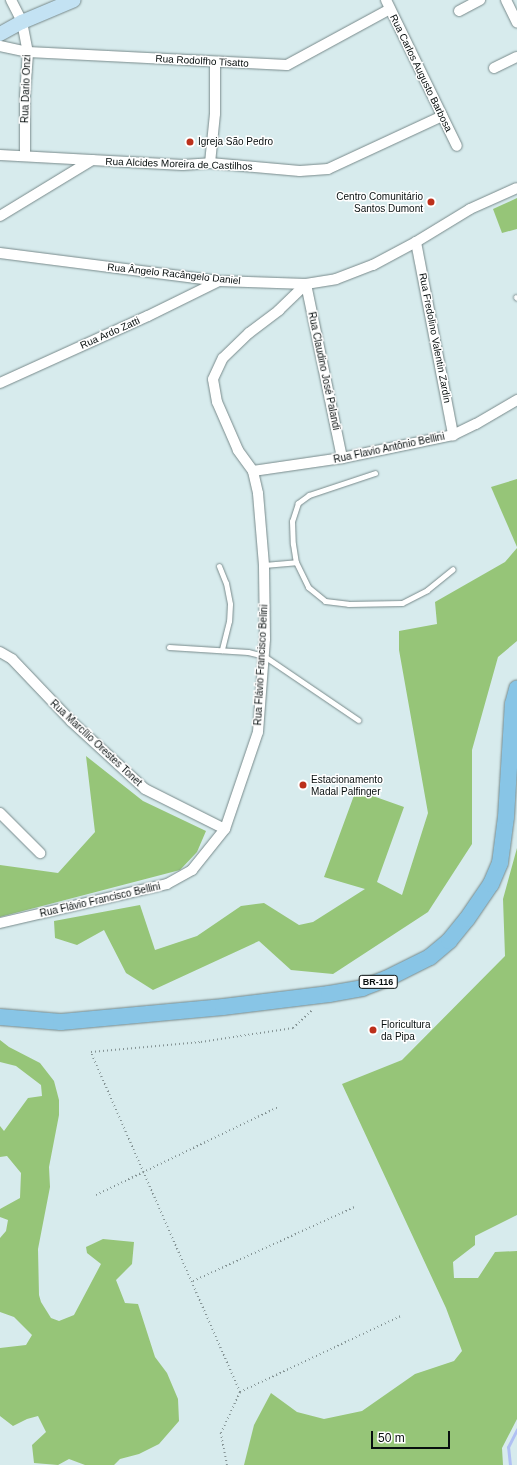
<!DOCTYPE html>
<meta charset="utf-8">
<style>
body{margin:0}
#map{position:relative;width:517px;height:1465px;overflow:hidden;background:#d7ebed;font-family:Arial,sans-serif}
div>[style]{position:absolute}
.green>*{inset:0;background:#96c578}
.stream>*{height:3px;margin:-1.5px;padding:0 1.5px;transform-origin:1.5px;border-radius:1.5px;background:#b0c0f3}
.path>*{height:2px;margin-top:-1px;transform-origin:0;background:repeating-linear-gradient(90deg,#859495 0 1px,transparent 0 4px)}
.roads{filter:drop-shadow(0 0 1px #788a8b) drop-shadow(0 0 1px #788a8b)}
.lane>*{height:5px;margin:-2.5px;padding:0 2.5px;transform-origin:2.5px;border-radius:2.5px;background:#fff}
.street>*{height:10px;margin:-5px;padding:0 5px;transform-origin:5px;border-radius:5px;background:#fff}
.secondary>*{height:14px;margin:-7px;padding:0 7px;transform-origin:7px;border-radius:7px;background:#c3e2f3}
.primary>*{height:16px;margin:-8px;padding:0 8px;transform-origin:8px;border-radius:8px;background:#88c5e6}
.dots>*{width:11px;height:11px;translate:-50% -50%;box-sizing:border-box;border:2px solid #fff;border-radius:50%}
span{translate:-50% -50%;white-space:nowrap;text-align:center;line-height:1.15;-webkit-text-stroke:3px #fff;paint-order:stroke}
.shield-label span{padding:1px 3px;background:#fff;border:1px solid;border-radius:3px;-webkit-text-stroke-width:0}
.shield-label{font-size:9px;color:#080f0f;font-weight:700}
.street-label{font-size:10px;color:#080f0f}
.poi-label{font-size:10px;color:#080f0f}
.left{translate:0 -50%;text-align:left}
.right{translate:-100% -50%;text-align:right}
.scale{position:absolute;left:371px;top:1431px;width:79px;height:18px;box-sizing:border-box;border:2px solid #080f0f;border-top:0;padding-left:5px;font-size:12px;line-height:14px;white-space:nowrap;color:#080f0f;-webkit-text-stroke:3px #fff;paint-order:stroke}
</style>
<div id="map">
<div class="green">
<div style="clip-path:polygon(517px 198px,517px 229px,502px 233px,493px 209px)"></div>
<div style="clip-path:polygon(517px 479px,517px 547px,491px 487px)"></div>
<div style="clip-path:polygon(517px 548px,517px 641px,498px 657px,472px 750px,472px 844px,428px 912px,333px 974px,291px 970px,259px 941px,153px 990px,126px 973px,104px 930px,77px 945px,55px 938px,54px 921px,140px 905px,155px 950px,197px 936px,241px 906px,264px 903px,299px 925px,313px 922px,365px 889px,324px 877px,356px 790px,404px 807px,377px 882px,402px 895px,428px 813px,399px 650px,399px 631px,437px 624px,435px 602px,505px 562px)"></div>
<div style="clip-path:polygon(86px 756px,143px 801px,206px 831px,197px 852px,180px 870px,0 917px,0 865px,58px 873px,95px 832px)"></div>
<div style="clip-path:polygon(517px 848px,517px 1215px,475px 1236px,475px 1245px,453px 1262px,454px 1278px,478px 1278px,495px 1252px,517px 1251px,517px 1419px,502px 1448px,503px 1465px,244px 1465px,254px 1425px,271px 1393px,297px 1412px,324px 1419px,362px 1411px,415px 1374px,454px 1361px,462px 1351px,446px 1308px,342px 1084px,402px 1060px,505px 956px,503px 899px)"></div>
<div style="clip-path:polygon(0 1040px,9px 1047px,40px 1063px,54px 1081px,59px 1100px,59px 1115px,49px 1167px,50px 1187px,38px 1249px,39px 1295px,41px 1302px,51px 1318px,59px 1321px,74px 1315px,101px 1264px,87px 1253px,86px 1247px,103px 1239px,134px 1242px,132px 1264px,116px 1280px,125px 1303px,138px 1304px,155px 1357px,167px 1373px,178px 1399px,179px 1421px,159px 1444px,139px 1454px,120px 1459px,114px 1465px,85px 1465px,69px 1459px,58px 1465px,34px 1463px,32px 1445px,46px 1432px,38px 1416px,27px 1419px,13px 1426px,0 1416px,0 1348px,26px 1345px,32px 1335px,14px 1317px,0 1312px,0 1238px,6px 1231px,8px 1220px,0 1217px,0 1209px,20px 1198px,21px 1173px,7px 1156px,0 1157px,0 1126px,4px 1131px,28px 1098px,42px 1096px,41px 1085px,16px 1066px,0 1062px)"></div>
</div>
<div class="stream">
<div style="left:510px;top:1465px;width:18px;rotate:-96deg"></div>
<div style="left:508px;top:1447px;width:20px;rotate:-63deg"></div>
</div>
<div class="path">
<div style="left:96px;top:1195px;width:202px;rotate:-25.8deg"></div>
<div style="left:193px;top:1281px;width:178px;rotate:-24.6deg"></div>
<div style="left:240px;top:1392px;width:371px;rotate:-113.7deg"></div>
<div style="left:91px;top:1052px;width:110px;rotate:-5.2deg"></div>
<div style="left:201px;top:1042px;width:93px;rotate:-8.7deg"></div>
<div style="left:293px;top:1028px;width:26px;rotate:-43deg"></div>
<div style="left:227px;top:1465px;width:33px;rotate:-101deg"></div>
<div style="left:221px;top:1433px;width:45px;rotate:-65.1deg"></div>
<div style="left:240px;top:1392px;width:178px;rotate:-25.3deg"></div>
</div>
<div class="roads">
<div class="lane">
<div style="left:516px;top:297px;width:1px;rotate:45deg"></div>
<div style="left:375px;top:473px;width:70px;rotate:161.6deg"></div>
<div style="left:309px;top:495px;width:14px;rotate:144deg"></div>
<div style="left:298px;top:503px;width:19px;rotate:108deg"></div>
<div style="left:292px;top:521px;width:23px;rotate:88deg"></div>
<div style="left:293px;top:544px;width:18px;rotate:81deg"></div>
<div style="left:296px;top:562px;width:28px;rotate:64deg"></div>
<div style="left:308px;top:587px;width:22px;rotate:39deg"></div>
<div style="left:325px;top:601px;width:23px;rotate:7deg"></div>
<div style="left:348px;top:604px;width:54px;rotate:-1.1deg"></div>
<div style="left:402px;top:603px;width:28px;rotate:-27deg"></div>
<div style="left:427px;top:590px;width:33px;rotate:-39deg"></div>
<div style="left:264px;top:565px;width:32px;rotate:-5deg"></div>
<div style="left:219px;top:566px;width:18px;rotate:68deg"></div>
<div style="left:226px;top:583px;width:21px;rotate:79deg"></div>
<div style="left:230px;top:604px;width:17px;rotate:93deg"></div>
<div style="left:229px;top:621px;width:30px;rotate:104deg"></div>
<div style="left:169px;top:647px;width:79px;rotate:3.6deg"></div>
<div style="left:248px;top:652px;width:16px;rotate:14deg"></div>
<div style="left:264px;top:656px;width:114px;rotate:34.2deg"></div>
</div>
<div class="street">
<div style="left:11px;top:0;width:25px;rotate:63deg"></div>
<div style="left:22px;top:22px;width:31px;rotate:79deg"></div>
<div style="left:28px;top:52px;width:44px;rotate:93.9deg"></div>
<div style="left:25px;top:96px;width:60px;rotate:90deg"></div>
<div style="left:386px;top:0;width:162px;rotate:64.1deg"></div>
<div style="left:506px;top:0;width:25px;rotate:64deg"></div>
<div style="left:459px;top:11px;width:24px;rotate:-28deg"></div>
<div style="left:0;top:46px;width:29px;rotate:12deg"></div>
<div style="left:28px;top:52px;width:259px;rotate:2.9deg"></div>
<div style="left:287px;top:65px;width:117px;rotate:-28.5deg"></div>
<div style="left:494px;top:68px;width:25px;rotate:-26deg"></div>
<div style="left:0;top:155px;width:183px;rotate:3.1deg"></div>
<div style="left:183px;top:165px;width:27px;rotate:-4deg"></div>
<div style="left:210px;top:163px;width:90px;rotate:5.1deg"></div>
<div style="left:300px;top:171px;width:28px;rotate:-4deg"></div>
<div style="left:328px;top:169px;width:126px;rotate:-24.9deg"></div>
<div style="left:210px;top:163px;width:49px;rotate:-84.2deg"></div>
<div style="left:215px;top:114px;width:52px;rotate:-90deg"></div>
<div style="left:0;top:216px;width:108px;rotate:-31.3deg"></div>
<div style="left:416px;top:242px;width:197px;rotate:79.1deg"></div>
<div style="left:0;top:253px;width:221px;rotate:7.3deg"></div>
<div style="left:219px;top:281px;width:87px;rotate:2deg"></div>
<div style="left:306px;top:284px;width:30px;rotate:-9deg"></div>
<div style="left:336px;top:279px;width:40px;rotate:-21deg"></div>
<div style="left:373px;top:265px;width:49px;rotate:-28.1deg"></div>
<div style="left:416px;top:242px;width:63px;rotate:-31.4deg"></div>
<div style="left:470px;top:209px;width:51px;rotate:-24.1deg"></div>
<div style="left:306px;top:284px;width:178px;rotate:78.3deg"></div>
<div style="left:0;top:383px;width:162px;rotate:-24.4deg"></div>
<div style="left:148px;top:316px;width:79px;rotate:-26.2deg"></div>
<div style="left:253px;top:471px;width:90px;rotate:-8.3deg"></div>
<div style="left:342px;top:458px;width:113px;rotate:-11.7deg"></div>
<div style="left:453px;top:435px;width:25px;rotate:-26deg"></div>
<div style="left:476px;top:424px;width:48px;rotate:-30.3deg"></div>
<div style="left:0;top:652px;width:14px;rotate:30deg"></div>
<div style="left:12px;top:659px;width:86px;rotate:46.4deg"></div>
<div style="left:71px;top:721px;width:100px;rotate:42.6deg"></div>
<div style="left:145px;top:789px;width:89px;rotate:26.6deg"></div>
<div style="left:0;top:813px;width:57px;rotate:45deg"></div>
<div style="left:0;top:923px;width:171px;rotate:-13.1deg"></div>
<div style="left:167px;top:884px;width:29px;rotate:-29deg"></div>
<div style="left:192px;top:870px;width:53px;rotate:-51.2deg"></div>
<div style="left:225px;top:829px;width:102px;rotate:-71.2deg"></div>
<div style="left:258px;top:732px;width:93px;rotate:-85.7deg"></div>
<div style="left:265px;top:639px;width:74px;rotate:-90.8deg"></div>
<div style="left:264px;top:565px;width:72px;rotate:-94.8deg"></div>
<div style="left:258px;top:493px;width:23px;rotate:-103deg"></div>
<div style="left:253px;top:471px;width:26px;rotate:-126deg"></div>
<div style="left:238px;top:450px;width:52px;rotate:-113.6deg"></div>
<div style="left:217px;top:402px;width:23px;rotate:-100deg"></div>
<div style="left:213px;top:379px;width:23px;rotate:-65deg"></div>
<div style="left:223px;top:358px;width:36px;rotate:-44deg"></div>
<div style="left:249px;top:333px;width:38px;rotate:-37deg"></div>
<div style="left:279px;top:310px;width:37px;rotate:-44deg"></div>
</div>
<div class="secondary">
<div style="left:0;top:34px;width:25px;rotate:-29deg"></div>
<div style="left:22px;top:22px;width:56px;rotate:-22.9deg"></div>
</div>
<div class="primary">
<div style="left:0;top:1017px;width:61px;rotate:4.7deg"></div>
<div style="left:61px;top:1022px;width:163px;rotate:-5.3deg"></div>
<div style="left:223px;top:1007px;width:107px;rotate:-7deg"></div>
<div style="left:329px;top:994px;width:34px;rotate:-10deg"></div>
<div style="left:362px;top:988px;width:26px;rotate:-21deg"></div>
<div style="left:386px;top:979px;width:49px;rotate:-26.6deg"></div>
<div style="left:430px;top:957px;width:25px;rotate:-40deg"></div>
<div style="left:449px;top:941px;width:28px;rotate:-51deg"></div>
<div style="left:467px;top:919px;width:42px;rotate:-55.6deg"></div>
<div style="left:491px;top:884px;width:23px;rotate:-67deg"></div>
<div style="left:500px;top:863px;width:46px;rotate:-82.6deg"></div>
<div style="left:506px;top:817px;width:113px;rotate:-86.5deg"></div>
<div style="left:513px;top:704px;width:16px;rotate:-75deg"></div>
</div>
</div>
<div class="dots">
<div style="left:190px;top:142px;background:#bc301b"></div>
<div style="left:431px;top:202px;background:#bc301b"></div>
<div style="left:303px;top:785px;background:#bc301b"></div>
<div style="left:373px;top:1030px;background:#bc301b"></div>
</div>
<div class="shield-label">
<span style="left:378px;top:982px">BR-116</span>
</div>
<div class="street-label">
<span style="left:202px;top:61px;rotate:3deg">Rua Rodolfho Tisatto</span>
<span style="left:421px;top:73px;rotate:64deg">Rua Carlos Augusto Barbosa</span>
<span style="left:26px;top:89px;rotate:-88deg">Rua Dario Onzi</span>
<span style="left:179px;top:164px;rotate:2deg">Rua Alcides Moreira de Castilhos</span>
<span style="left:174px;top:274px;rotate:6deg">Rua Ângelo Racângelo Daniel</span>
<span style="left:110px;top:333px;rotate:-24deg">Rua Ardo Zatti</span>
<span style="left:435px;top:338px;rotate:79deg">Rua Fredolino Valentin Zardin</span>
<span style="left:324px;top:371px;rotate:78deg">Rua Claudino José Palandi</span>
<span style="left:389px;top:448px;rotate:-12deg">Rua Flavio Antônio Bellini</span>
<span style="left:261px;top:665px;rotate:-87deg">Rua Flávio Francisco Belini</span>
<span style="left:96px;top:743px;rotate:43deg">Rua Marcílio Orestes Tonet</span>
<span style="left:100px;top:900px;rotate:-13deg">Rua Flávio Francisco Bellini</span>
</div>
<div class="poi-label">
<span class="left" style="left:198px;top:142px">Igreja São Pedro</span>
<span class="right" style="left:423px;top:202px">Centro Comunitário<br>Santos Dumont</span>
<span class="left" style="left:311px;top:785px">Estacionamento<br>Madal Palfinger</span>
<span class="left" style="left:381px;top:1030px">Floricultura<br>da Pipa</span>
</div>
<div class="scale">50 m</div>
</div>
